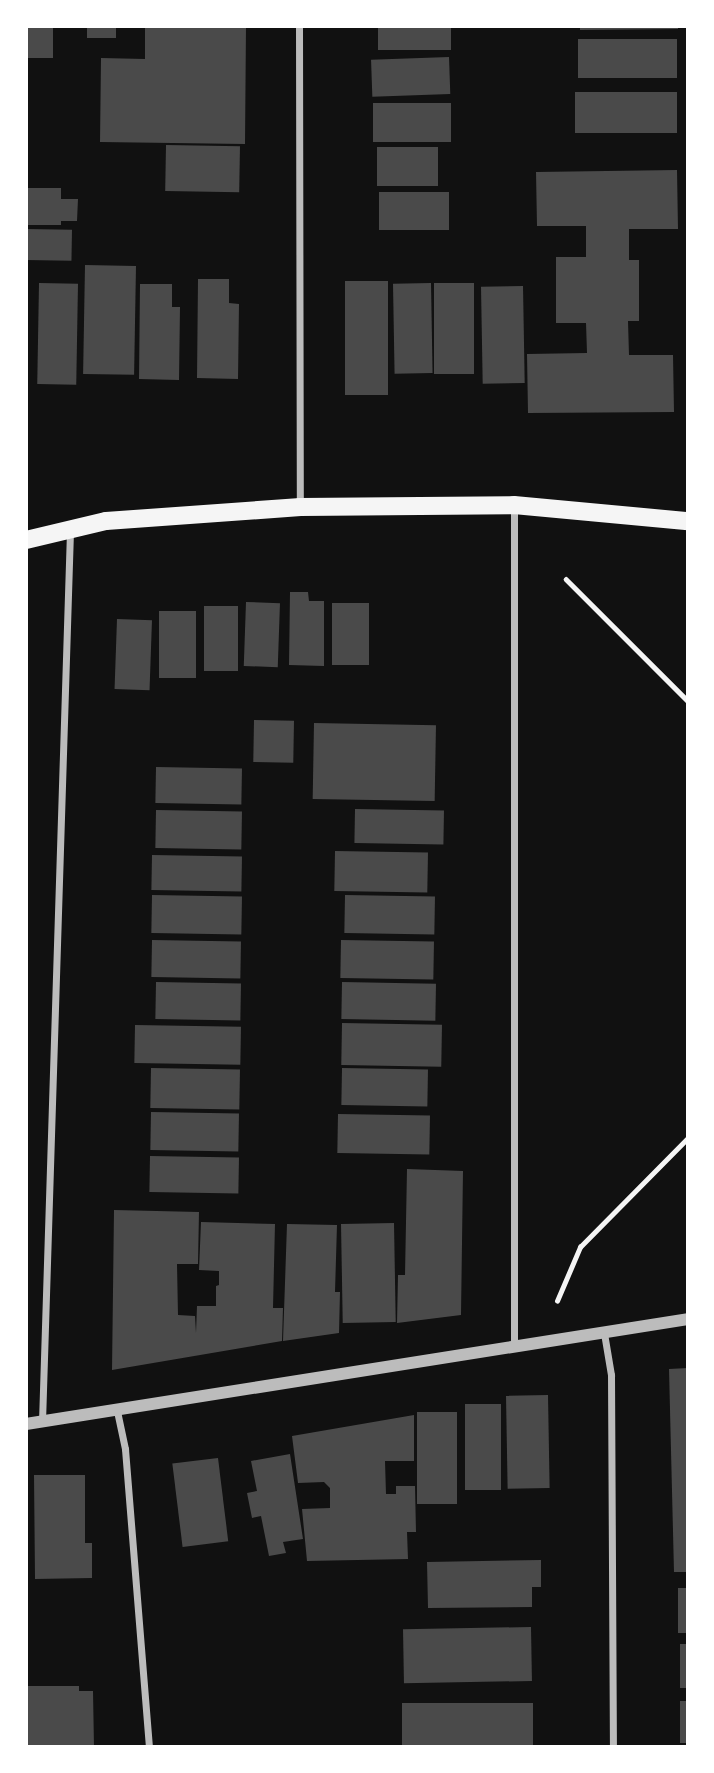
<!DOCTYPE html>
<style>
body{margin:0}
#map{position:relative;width:714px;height:1773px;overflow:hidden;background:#111;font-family:"Nunito Sans",sans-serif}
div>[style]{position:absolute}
.building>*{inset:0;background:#4a4a4a;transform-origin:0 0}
.path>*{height:4.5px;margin:-2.25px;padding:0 2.25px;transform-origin:2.25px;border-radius:2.25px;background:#f5f5f5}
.minor>*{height:7px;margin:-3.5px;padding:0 3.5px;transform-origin:3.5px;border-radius:3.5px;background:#bcbcbc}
.tertiary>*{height:12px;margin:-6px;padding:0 6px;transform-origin:6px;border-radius:6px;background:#bcbcbc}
.primary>*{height:18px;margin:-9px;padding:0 9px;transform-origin:9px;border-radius:9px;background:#f5f5f5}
span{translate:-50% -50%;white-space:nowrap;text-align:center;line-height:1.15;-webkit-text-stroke:6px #fff;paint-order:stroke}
.frame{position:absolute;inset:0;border:28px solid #fff;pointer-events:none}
</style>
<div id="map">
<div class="building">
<div style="left:26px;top:26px;width:27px;height:32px"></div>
<div style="left:87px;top:26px;width:29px;height:12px"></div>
<div style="clip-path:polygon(145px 26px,246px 26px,245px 144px,100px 142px,101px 58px,145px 59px)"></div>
<div style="left:378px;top:26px;width:73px;height:24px"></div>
<div style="clip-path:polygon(580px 26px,678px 26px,678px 29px,580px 30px)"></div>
<div style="left:677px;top:39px;width:39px;height:99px;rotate:90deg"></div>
<div style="left:449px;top:57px;width:37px;height:78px;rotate:88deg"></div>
<div style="left:677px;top:92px;width:41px;height:102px;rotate:90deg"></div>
<div style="left:451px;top:103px;width:39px;height:78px;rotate:90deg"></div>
<div style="left:166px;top:145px;width:74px;height:46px;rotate:1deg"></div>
<div style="left:377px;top:147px;width:61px;height:39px"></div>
<div style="clip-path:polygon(677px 170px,678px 229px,629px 229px,629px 260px,639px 260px,639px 321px,628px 321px,629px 355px,673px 355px,674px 412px,528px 413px,527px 354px,587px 353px,586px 323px,556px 323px,556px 257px,586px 257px,586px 226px,537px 226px,536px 172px)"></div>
<div style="clip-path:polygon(26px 188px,61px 188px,61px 199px,78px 199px,77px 221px,61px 221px,61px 225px,26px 225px)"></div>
<div style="left:379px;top:192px;width:70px;height:38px"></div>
<div style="left:26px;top:229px;width:46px;height:31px;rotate:1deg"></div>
<div style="left:85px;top:265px;width:51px;height:109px;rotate:1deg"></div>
<div style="clip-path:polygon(198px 279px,229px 279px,229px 303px,239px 304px,238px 379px,197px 378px)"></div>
<div style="left:345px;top:281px;width:43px;height:114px"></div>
<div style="left:39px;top:283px;width:39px;height:101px;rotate:1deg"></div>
<div style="left:431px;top:283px;width:90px;height:38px;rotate:89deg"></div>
<div style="left:434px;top:283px;width:40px;height:91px"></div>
<div style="clip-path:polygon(140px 284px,172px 284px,172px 307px,180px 307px,179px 380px,139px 379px)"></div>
<div style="left:523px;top:286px;width:97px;height:42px;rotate:89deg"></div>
<div style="clip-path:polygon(290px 592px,308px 592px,309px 601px,324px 601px,324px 666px,289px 665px)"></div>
<div style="left:246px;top:602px;width:34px;height:64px;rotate:2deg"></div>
<div style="left:332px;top:603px;width:37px;height:62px"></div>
<div style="left:204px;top:606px;width:34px;height:65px"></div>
<div style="left:159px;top:611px;width:37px;height:67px"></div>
<div style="left:117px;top:619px;width:35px;height:70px;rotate:2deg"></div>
<div style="left:254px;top:720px;width:40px;height:42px;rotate:1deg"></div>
<div style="left:314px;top:723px;width:122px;height:76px;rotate:1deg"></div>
<div style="left:156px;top:767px;width:86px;height:36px;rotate:1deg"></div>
<div style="left:355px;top:809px;width:89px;height:34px;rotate:1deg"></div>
<div style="left:156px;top:810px;width:86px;height:38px;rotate:1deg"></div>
<div style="left:335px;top:851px;width:93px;height:40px;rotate:1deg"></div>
<div style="left:152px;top:855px;width:90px;height:35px;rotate:1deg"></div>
<div style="left:152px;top:895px;width:90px;height:38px;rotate:1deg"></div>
<div style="left:345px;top:895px;width:90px;height:38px;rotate:1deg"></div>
<div style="left:152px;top:940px;width:89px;height:37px;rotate:1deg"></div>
<div style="left:341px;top:940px;width:93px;height:38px;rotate:1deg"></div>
<div style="left:156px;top:982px;width:85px;height:37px;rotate:1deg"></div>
<div style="left:342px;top:982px;width:94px;height:37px;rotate:1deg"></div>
<div style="left:342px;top:1023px;width:100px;height:42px;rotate:1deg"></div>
<div style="left:135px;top:1025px;width:106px;height:38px;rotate:1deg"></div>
<div style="left:151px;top:1068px;width:89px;height:40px;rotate:1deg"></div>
<div style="left:342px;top:1068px;width:86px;height:37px;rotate:1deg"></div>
<div style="left:151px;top:1112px;width:88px;height:38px;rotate:1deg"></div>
<div style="left:338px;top:1114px;width:92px;height:39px;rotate:1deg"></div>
<div style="left:150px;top:1156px;width:89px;height:36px;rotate:1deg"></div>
<div style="clip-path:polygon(407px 1169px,463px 1171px,461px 1315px,397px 1323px,398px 1275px,405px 1275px)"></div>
<div style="clip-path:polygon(114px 1210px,199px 1212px,198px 1264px,177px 1264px,178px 1315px,195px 1316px,196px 1333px,197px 1306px,216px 1306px,216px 1286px,219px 1285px,219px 1271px,199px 1270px,201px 1222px,275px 1224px,273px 1308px,283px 1308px,282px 1341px,112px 1370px)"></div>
<div style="left:394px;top:1223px;width:99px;height:53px;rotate:89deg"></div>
<div style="clip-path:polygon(287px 1224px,337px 1225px,335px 1292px,340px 1292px,339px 1333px,283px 1341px)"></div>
<div style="clip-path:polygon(688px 1368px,688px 1572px,674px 1572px,669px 1369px)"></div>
<div style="left:548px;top:1395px;width:93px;height:42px;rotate:89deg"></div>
<div style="left:465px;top:1404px;width:36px;height:86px"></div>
<div style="left:417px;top:1412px;width:40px;height:92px"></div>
<div style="clip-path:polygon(414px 1415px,414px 1461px,385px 1461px,386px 1494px,396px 1494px,396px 1486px,415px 1486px,416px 1532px,407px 1532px,408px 1559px,307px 1561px,302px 1509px,330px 1508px,330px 1488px,324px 1482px,298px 1483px,292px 1436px)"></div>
<div style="clip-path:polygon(290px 1454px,303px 1539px,283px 1542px,286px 1553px,269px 1556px,261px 1516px,252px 1518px,247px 1493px,257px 1491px,251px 1461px)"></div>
<div style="left:218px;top:1458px;width:84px;height:46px;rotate:83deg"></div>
<div style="clip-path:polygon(34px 1475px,85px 1475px,85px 1543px,92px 1543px,92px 1578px,35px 1579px)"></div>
<div style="clip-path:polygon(541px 1560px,541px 1587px,532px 1587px,532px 1607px,428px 1608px,427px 1562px)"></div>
<div style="left:688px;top:1588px;width:45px;height:10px;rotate:90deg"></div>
<div style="left:531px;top:1627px;width:54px;height:128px;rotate:89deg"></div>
<div style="left:680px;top:1644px;width:8px;height:44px"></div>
<div style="clip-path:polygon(26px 1686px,79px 1686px,79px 1691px,93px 1691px,94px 1747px,26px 1747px)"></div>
<div style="left:680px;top:1701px;width:8px;height:42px"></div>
<div style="left:533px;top:1703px;width:44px;height:131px;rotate:90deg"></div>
</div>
<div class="path">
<div style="left:566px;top:579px;width:173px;rotate:45deg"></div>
<div style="left:557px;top:1301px;width:59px;rotate:-66.9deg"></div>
<div style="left:580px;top:1247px;width:153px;rotate:-45.3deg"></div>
</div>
<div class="minor">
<div style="left:299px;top:26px;width:481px;rotate:89.9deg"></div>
<div style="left:514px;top:506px;width:842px;rotate:90deg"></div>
<div style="left:604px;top:1333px;width:43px;rotate:80.5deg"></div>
<div style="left:611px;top:1375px;width:372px;rotate:89.7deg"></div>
<div style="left:117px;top:1411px;width:39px;rotate:78deg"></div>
<div style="left:125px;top:1449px;width:299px;rotate:85.4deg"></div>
<div style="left:42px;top:1422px;width:892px;rotate:-88.2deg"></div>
</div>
<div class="tertiary">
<div style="left:26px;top:1424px;width:670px;rotate:-9.01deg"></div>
</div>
<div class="primary">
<div style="left:26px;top:540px;width:82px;rotate:-13.4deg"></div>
<div style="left:106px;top:521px;width:195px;rotate:-4.1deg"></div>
<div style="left:300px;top:507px;width:214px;rotate:-0.5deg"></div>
<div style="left:514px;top:505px;width:175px;rotate:5.3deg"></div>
</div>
<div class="frame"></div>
</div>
